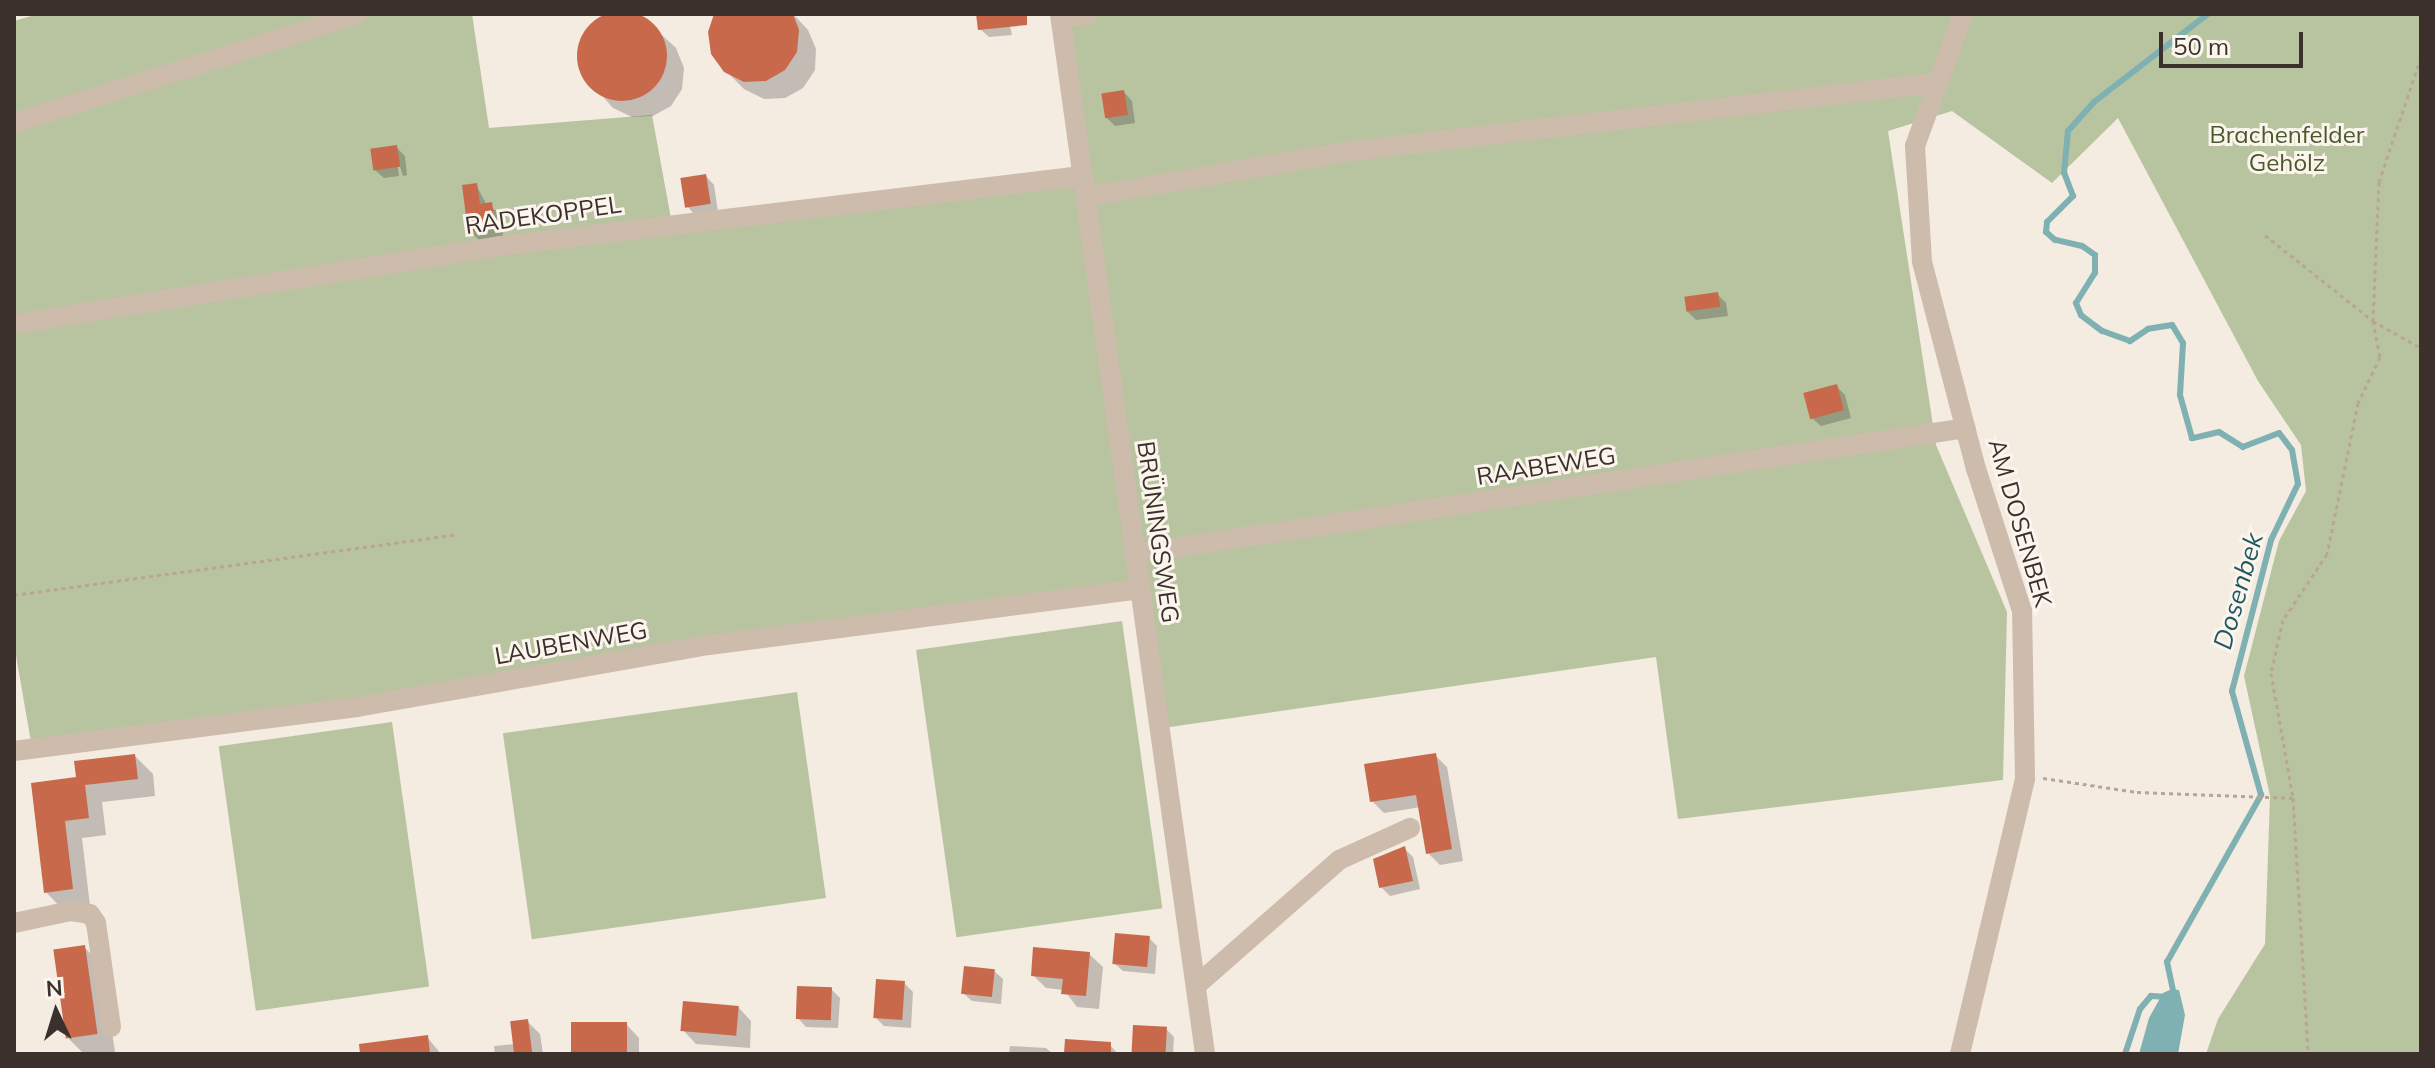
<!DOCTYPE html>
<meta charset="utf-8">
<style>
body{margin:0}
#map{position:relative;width:2435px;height:1068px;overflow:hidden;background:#f4ebe1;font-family:Mulish,sans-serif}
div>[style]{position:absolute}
.green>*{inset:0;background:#b8c4a0;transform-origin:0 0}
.water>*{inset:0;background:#7fb0b2}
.shadow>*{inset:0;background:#0003}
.stream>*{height:6px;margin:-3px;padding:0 3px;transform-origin:3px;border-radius:3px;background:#7fb0b2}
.building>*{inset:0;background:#c8694b;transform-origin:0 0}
.round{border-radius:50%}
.path>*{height:3px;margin-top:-1.5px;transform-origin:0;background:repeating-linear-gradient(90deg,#b9a596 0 4px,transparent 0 8px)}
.minor>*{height:20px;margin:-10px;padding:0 10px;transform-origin:10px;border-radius:10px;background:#cdbbac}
span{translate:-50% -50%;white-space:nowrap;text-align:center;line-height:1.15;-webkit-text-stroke:6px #fbf5ee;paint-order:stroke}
.park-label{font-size:24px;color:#4a5a2e}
.street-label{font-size:24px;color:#3b302b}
.water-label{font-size:26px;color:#1f5a5e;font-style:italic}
.frame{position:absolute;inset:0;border:16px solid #3b302b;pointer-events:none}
.north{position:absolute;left:16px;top:972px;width:80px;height:80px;-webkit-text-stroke:6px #fbf5ee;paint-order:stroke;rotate:356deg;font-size:22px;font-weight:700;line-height:32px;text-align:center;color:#3b302b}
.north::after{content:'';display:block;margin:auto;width:28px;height:36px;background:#3b302b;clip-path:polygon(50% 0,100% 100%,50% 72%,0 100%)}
.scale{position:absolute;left:2159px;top:32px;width:144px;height:36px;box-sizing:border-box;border:4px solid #3b302b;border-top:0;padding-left:10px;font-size:24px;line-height:28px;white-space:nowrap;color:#3b302b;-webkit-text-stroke:6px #fbf5ee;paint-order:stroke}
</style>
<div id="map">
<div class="green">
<div style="clip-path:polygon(38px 14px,472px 14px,489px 128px,652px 115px,672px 224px,1081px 176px,1061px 18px,1089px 14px,2421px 14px,2421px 1054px,2206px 1054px,2218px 1019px,2265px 944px,2270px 796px,2244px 676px,2279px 541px,2306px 491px,2301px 445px,2258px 381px,2118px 118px,2052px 183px,1952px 111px,1888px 131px,1936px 445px,2007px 612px,2003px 780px,1678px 819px,1656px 657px,1163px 728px,1138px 589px,32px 748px,14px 644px,14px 21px)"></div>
<div style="left:1122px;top:621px;width:290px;height:208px;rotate:82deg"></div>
<div style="left:797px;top:692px;width:208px;height:297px;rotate:82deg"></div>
<div style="left:392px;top:722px;width:267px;height:175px;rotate:82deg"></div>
</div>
<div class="water">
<div style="clip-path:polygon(2172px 989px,2179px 990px,2185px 1015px,2178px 1054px,2139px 1054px,2149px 1018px,2163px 993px)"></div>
</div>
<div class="shadow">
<div style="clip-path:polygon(610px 14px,641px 16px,676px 48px,684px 68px,682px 89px,671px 106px,653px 116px,632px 117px,613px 108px,581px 72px,578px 51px,585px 31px)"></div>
<div style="clip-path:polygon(717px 14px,793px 14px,808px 30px,816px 49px,815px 70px,803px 88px,785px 98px,764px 99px,744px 89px,726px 71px)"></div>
<div style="clip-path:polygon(978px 14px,1007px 14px,1012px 35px,989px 37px,980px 29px)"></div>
<div style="clip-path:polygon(1124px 92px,1132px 101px,1135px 123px,1115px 126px,1106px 117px)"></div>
<div style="clip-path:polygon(396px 147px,405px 156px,407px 175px,403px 176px,396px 154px,399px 176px,384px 178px,375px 170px)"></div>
<div style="clip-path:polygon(706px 176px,714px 185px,718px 212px,695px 215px,687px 206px)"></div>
<div style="clip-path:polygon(476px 185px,487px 205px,500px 213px,503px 236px,479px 240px,470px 231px)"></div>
<div style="clip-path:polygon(1717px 294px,1726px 303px,1728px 316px,1696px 320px,1687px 311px)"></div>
<div style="clip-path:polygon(1836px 386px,1845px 395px,1851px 418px,1821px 426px,1812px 418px)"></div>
<div style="clip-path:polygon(1435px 755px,1447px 767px,1463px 861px,1440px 865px,1428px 853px,1421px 807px,1384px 813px,1372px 801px)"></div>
<div style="clip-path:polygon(135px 756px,153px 774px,155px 796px,102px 802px,106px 835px,82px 838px,90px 906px,63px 910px,46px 892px,33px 784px,78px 779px)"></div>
<div style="clip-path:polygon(1404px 848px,1413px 857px,1420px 889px,1390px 896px,1381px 887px)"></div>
<div style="clip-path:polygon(1149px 938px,1157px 946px,1155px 974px,1123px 971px,1114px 963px)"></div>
<div style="clip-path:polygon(84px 947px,102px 965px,115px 1052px,84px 1054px,68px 1038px)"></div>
<div style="clip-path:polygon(1089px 954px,1103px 967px,1099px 1009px,1077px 1007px,1064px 990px,1046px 988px,1033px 975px)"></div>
<div style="clip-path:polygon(994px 971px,1003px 979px,1001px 1004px,972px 1001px,963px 993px)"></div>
<div style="clip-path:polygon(904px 983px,913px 992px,911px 1028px,884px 1026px,876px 1018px)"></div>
<div style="clip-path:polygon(831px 989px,840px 998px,838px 1028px,806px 1027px,798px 1018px)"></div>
<div style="clip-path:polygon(738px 1007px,751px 1021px,750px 1048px,696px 1044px,683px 1030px)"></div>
<div style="clip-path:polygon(527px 1021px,540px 1034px,543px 1054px,495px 1054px,494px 1046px,515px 1044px)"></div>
<div style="clip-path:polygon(626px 1024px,639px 1038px,639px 1054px,573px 1052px)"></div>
<div style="clip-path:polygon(1166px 1029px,1174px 1037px,1173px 1054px,1134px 1054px)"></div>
<div style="clip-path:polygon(427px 1037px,441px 1054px,366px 1054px)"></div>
<div style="clip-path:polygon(1109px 1044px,1118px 1054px,1066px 1054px)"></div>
<div style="clip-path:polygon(1010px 1046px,1046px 1048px,1053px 1054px,1009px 1054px)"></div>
</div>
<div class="stream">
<div style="left:2174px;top:995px;width:34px;rotate:-102deg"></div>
<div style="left:2167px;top:962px;width:192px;rotate:-60.6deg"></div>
<div style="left:2261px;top:795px;width:108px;rotate:-105.6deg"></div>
<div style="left:2232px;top:691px;width:156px;rotate:-75.5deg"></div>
<div style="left:2271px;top:540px;width:62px;rotate:-64.3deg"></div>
<div style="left:2298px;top:484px;width:35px;rotate:-100deg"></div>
<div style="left:2292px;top:450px;width:21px;rotate:-127deg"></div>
<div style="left:2279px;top:433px;width:39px;rotate:159deg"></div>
<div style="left:2243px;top:447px;width:28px;rotate:-148deg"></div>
<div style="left:2219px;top:432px;width:28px;rotate:167deg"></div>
<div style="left:2192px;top:438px;width:45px;rotate:-105.6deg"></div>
<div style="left:2180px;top:395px;width:52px;rotate:-86.7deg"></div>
<div style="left:2183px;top:343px;width:21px;rotate:-121deg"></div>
<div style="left:2172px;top:325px;width:24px;rotate:171deg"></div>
<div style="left:2148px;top:329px;width:22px;rotate:146deg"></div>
<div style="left:2130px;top:341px;width:30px;rotate:-160deg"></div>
<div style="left:2102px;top:331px;width:26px;rotate:-143deg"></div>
<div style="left:2081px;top:315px;width:13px;rotate:-113deg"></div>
<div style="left:2076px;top:303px;width:36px;rotate:-58deg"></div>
<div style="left:2095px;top:273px;width:18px;rotate:-90deg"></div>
<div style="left:2095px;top:255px;width:16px;rotate:-145deg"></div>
<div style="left:2082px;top:246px;width:28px;rotate:-167deg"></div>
<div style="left:2055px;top:240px;width:12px;rotate:-138deg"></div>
<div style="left:2046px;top:232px;width:10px;rotate:-84deg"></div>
<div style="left:2047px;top:222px;width:37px;rotate:-45deg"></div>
<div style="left:2073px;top:196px;width:25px;rotate:-111deg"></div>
<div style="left:2064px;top:173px;width:42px;rotate:-84.6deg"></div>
<div style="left:2068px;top:131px;width:39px;rotate:-48deg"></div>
<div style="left:2094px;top:102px;width:144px;rotate:-37.7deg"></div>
<div style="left:2125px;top:1054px;width:47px;rotate:-71.6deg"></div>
<div style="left:2140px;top:1009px;width:17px;rotate:-50deg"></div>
<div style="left:2151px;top:996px;width:18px;rotate:3deg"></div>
</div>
<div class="building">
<div class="round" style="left:577px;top:11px;width:90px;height:90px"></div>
<div style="clip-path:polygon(714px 14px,793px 14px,799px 30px,797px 52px,785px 70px,766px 81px,744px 82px,724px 72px,711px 54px,708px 32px)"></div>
<div style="clip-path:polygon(976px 14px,1027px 14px,1027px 25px,978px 30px)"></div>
<div style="left:1124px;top:90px;width:25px;height:23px;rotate:81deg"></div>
<div style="left:397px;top:145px;width:22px;height:27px;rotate:82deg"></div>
<div style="left:706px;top:174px;width:30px;height:26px;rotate:81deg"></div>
<div style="clip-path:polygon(477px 183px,480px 204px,492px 202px,496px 228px,468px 232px,462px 185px)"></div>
<div style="left:1718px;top:292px;width:15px;height:34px;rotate:82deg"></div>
<div style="left:1837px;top:384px;width:27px;height:35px;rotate:75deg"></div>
<div style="clip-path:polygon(1436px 753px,1452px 849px,1426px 854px,1416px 795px,1370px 802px,1364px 764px)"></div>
<div style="clip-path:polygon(135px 754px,138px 779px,85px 785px,89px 818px,65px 821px,73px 889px,44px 893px,31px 783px,76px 777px,74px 761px)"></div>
<div style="clip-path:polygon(1405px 846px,1413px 881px,1379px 888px,1373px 859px)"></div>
<div style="left:1115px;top:933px;width:35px;height:31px;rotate:5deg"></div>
<div style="left:85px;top:945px;width:90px;height:32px;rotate:82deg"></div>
<div style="clip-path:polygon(1033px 947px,1090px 952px,1086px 996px,1061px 994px,1063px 979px,1031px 976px)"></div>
<div style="left:964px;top:966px;width:31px;height:28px;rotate:6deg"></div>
<div style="left:876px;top:979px;width:29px;height:39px;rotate:4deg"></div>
<div style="left:797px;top:986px;width:35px;height:33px;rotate:2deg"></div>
<div style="left:683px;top:1001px;width:56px;height:30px;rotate:5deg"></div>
<div style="left:528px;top:1019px;width:35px;height:18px;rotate:83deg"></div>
<div style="left:571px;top:1022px;width:56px;height:31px"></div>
<div style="left:1133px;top:1025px;width:34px;height:29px;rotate:3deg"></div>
<div style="clip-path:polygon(428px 1035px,430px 1054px,360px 1054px,359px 1044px)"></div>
<div style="clip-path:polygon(1065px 1039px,1111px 1042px,1111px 1054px,1064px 1054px)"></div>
</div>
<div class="path">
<div style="left:2421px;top:57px;width:132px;rotate:108.6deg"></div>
<div style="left:2379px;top:182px;width:139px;rotate:92.5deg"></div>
<div style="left:2373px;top:321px;width:55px;rotate:29.4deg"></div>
<div style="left:2265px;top:235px;width:138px;rotate:38.5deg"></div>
<div style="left:2373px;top:321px;width:37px;rotate:79deg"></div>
<div style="left:2380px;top:357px;width:51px;rotate:115.6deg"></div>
<div style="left:2358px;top:403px;width:154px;rotate:101.6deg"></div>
<div style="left:2327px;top:554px;width:79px;rotate:123.7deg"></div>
<div style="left:2283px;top:620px;width:54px;rotate:102.8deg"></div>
<div style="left:2271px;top:673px;width:127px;rotate:80deg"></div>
<div style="left:2293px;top:798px;width:256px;rotate:86.6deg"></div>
<div style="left:14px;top:595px;width:447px;rotate:-7.8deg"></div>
<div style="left:2043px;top:778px;width:95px;rotate:8.5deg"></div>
<div style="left:2137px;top:792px;width:156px;rotate:2.2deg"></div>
</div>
<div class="minor">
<div style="left:1060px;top:14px;width:1050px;rotate:82.06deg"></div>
<div style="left:1061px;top:18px;width:28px;rotate:-8deg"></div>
<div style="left:14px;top:123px;width:360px;rotate:-17.6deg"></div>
<div style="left:1085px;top:197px;width:270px;rotate:-9.8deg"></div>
<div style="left:1351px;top:151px;width:587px;rotate:-6.65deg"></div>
<div style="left:14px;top:324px;width:492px;rotate:-9.1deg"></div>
<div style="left:500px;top:246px;width:586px;rotate:-6.86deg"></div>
<div style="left:1133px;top:554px;width:842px;rotate:-8.6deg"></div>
<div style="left:14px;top:751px;width:346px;rotate:-7.3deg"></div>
<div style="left:357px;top:707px;width:357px;rotate:-10deg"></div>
<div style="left:709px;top:645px;width:433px;rotate:-7.4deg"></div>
<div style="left:14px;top:923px;width:58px;rotate:-11.9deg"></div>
<div style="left:71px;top:911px;width:19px;rotate:9deg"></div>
<div style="left:90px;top:914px;width:11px;rotate:56deg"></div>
<div style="left:96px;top:923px;width:105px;rotate:81.8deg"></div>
<div style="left:1198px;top:984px;width:188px;rotate:-41.3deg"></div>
<div style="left:1339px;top:860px;width:78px;rotate:-24.3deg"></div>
<div style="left:1960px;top:1054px;width:283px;rotate:-76.7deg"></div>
<div style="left:2025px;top:779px;width:168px;rotate:-91deg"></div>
<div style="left:2022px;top:611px;width:149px;rotate:-107.9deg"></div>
<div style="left:1976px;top:469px;width:215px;rotate:-104.6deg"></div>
<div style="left:1922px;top:261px;width:115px;rotate:-93.5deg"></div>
<div style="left:1915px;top:146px;width:140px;rotate:-70deg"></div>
</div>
<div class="park-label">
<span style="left:2287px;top:149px">Brachenfelder<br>Gehölz</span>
</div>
<div class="street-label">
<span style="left:543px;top:215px;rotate:-8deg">RADEKOPPEL</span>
<span style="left:1546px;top:466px;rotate:-9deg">RAABEWEG</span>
<span style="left:2020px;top:523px;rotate:74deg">AM DOSENBEK</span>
<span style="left:1158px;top:532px;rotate:82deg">BRÜNINGSWEG</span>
<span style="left:571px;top:643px;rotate:-10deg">LAUBENWEG</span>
</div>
<div class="water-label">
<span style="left:2238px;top:591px;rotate:-74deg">Dosenbek</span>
</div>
<div class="frame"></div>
<div class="north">N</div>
<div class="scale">50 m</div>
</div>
